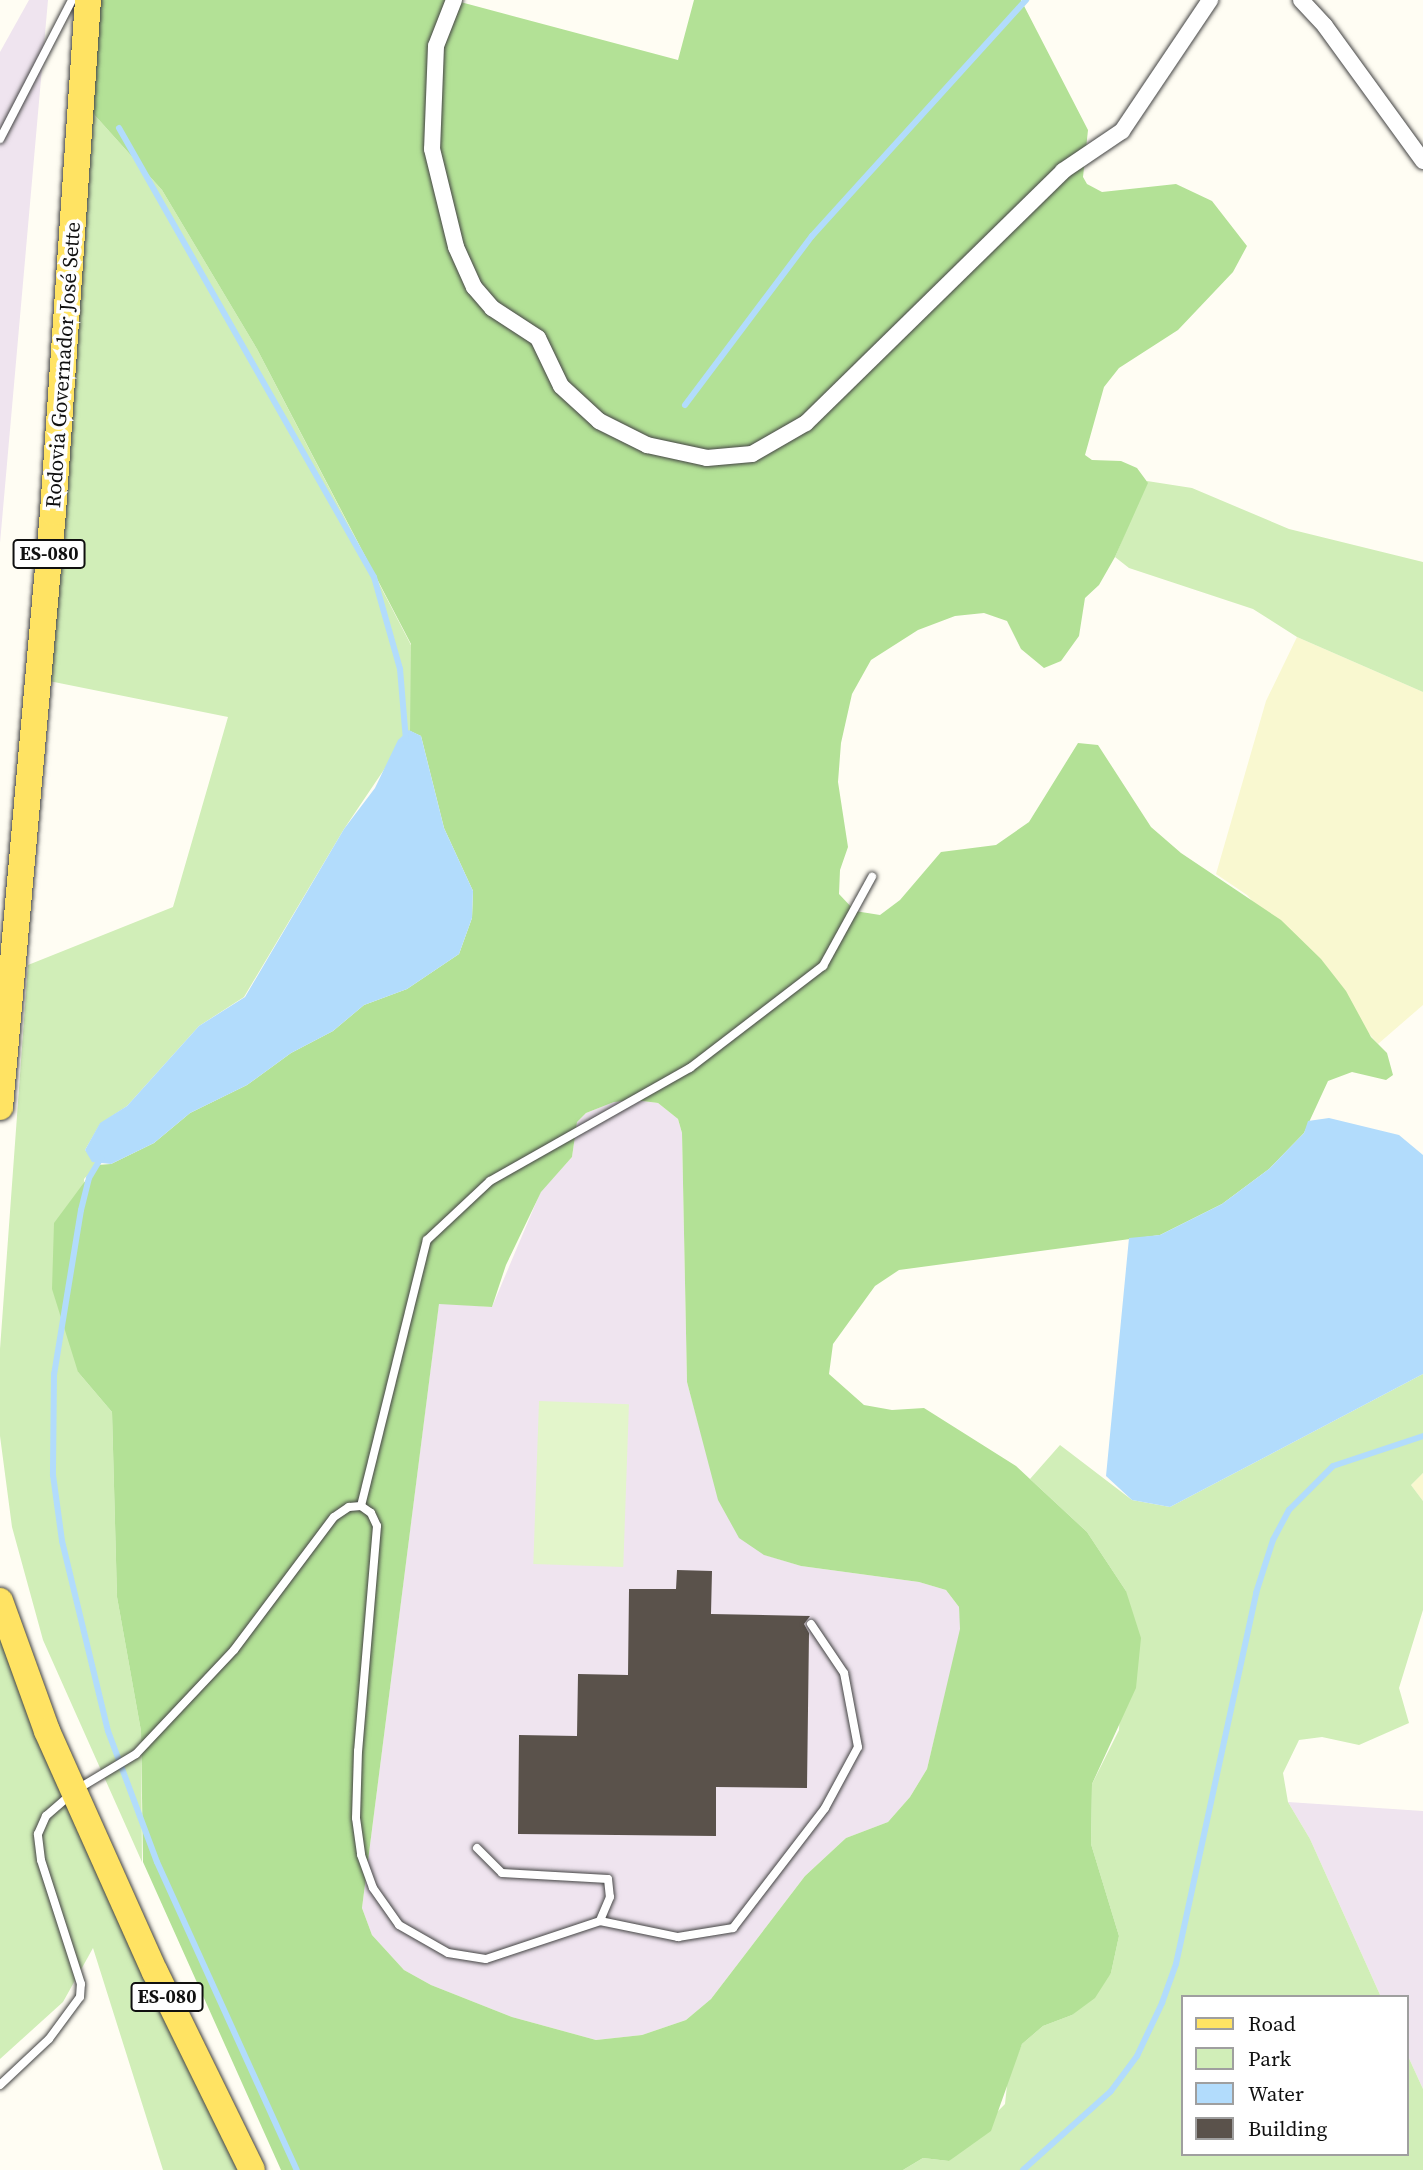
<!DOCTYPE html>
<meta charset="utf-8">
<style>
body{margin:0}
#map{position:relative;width:1423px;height:2170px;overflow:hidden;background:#fffdf3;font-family:"Source Serif 4",serif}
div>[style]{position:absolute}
.industrial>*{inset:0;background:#efe4ef}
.farmland>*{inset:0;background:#f9f8d0}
.green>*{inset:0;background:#d1eeb8}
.forest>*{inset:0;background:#b3e196}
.pitch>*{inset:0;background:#e3f5cb;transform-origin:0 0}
.water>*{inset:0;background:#b2dcfc}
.stream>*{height:6px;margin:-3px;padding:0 3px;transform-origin:3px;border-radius:3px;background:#b2dcfc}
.building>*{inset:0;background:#5a524b}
.roads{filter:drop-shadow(0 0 2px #434343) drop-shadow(0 0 2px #434343)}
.service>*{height:8px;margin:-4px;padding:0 4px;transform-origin:4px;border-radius:4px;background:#fff}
.minor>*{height:16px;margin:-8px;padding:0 8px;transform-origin:8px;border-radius:8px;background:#fff}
.primary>*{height:26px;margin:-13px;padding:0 13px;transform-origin:13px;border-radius:13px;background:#ffe363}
span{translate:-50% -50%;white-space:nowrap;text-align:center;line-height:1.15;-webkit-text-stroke:7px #fff;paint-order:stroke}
.shield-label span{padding:2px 5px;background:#fff;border:2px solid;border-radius:5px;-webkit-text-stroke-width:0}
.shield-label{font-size:19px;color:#101010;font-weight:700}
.street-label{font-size:21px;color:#101010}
.legend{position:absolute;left:1181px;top:1995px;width:228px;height:161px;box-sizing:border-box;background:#fff;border:2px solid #9f9f9f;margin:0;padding:9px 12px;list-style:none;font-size:21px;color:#101010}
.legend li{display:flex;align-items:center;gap:14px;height:35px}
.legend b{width:35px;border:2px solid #9f9f9f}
</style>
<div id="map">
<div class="industrial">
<div style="clip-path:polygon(29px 0,48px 0,0 543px,0 52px)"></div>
<div style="clip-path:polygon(635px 1100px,658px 1103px,678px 1119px,682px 1133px,687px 1382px,707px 1455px,765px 1555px,801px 1566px,919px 1582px,946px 1590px,959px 1607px,961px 1629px,927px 1769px,910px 1797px,888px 1822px,846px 1838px,805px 1876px,711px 1999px,686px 2020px,642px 2035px,596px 2040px,512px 2017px,431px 1985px,404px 1970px,372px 1935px,362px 1908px,439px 1303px,492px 1307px,541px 1191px,572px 1157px,577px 1122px,586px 1113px,614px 1102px)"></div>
<div style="clip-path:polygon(1288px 1802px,1423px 1811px,1423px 2089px,1407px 2054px,1407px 1997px,1381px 1997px,1310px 1839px)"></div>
</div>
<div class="farmland">
<div style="clip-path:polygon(1297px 637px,1423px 692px,1423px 1005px,1378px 1044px,1247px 895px,1216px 874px,1266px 701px)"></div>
<div style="clip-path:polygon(1423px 1473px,1423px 1501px,1411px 1485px)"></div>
</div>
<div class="green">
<div style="clip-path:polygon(91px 111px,162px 190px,257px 349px,411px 645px,414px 709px,410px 731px,344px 829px,244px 997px,199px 1026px,127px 1106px,100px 1124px,85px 1150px,97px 1165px,84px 1179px,78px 1372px,112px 1412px,117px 1597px,141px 1731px,142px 1862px,43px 1640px,12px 1527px,0 1436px,0 1349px,28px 965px,173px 907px,228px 717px,49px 681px)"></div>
<div style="clip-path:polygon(1147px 481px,1192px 488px,1289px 529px,1423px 562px,1423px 692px,1297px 637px,1253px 609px,1129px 568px,1115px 557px)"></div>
<div style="clip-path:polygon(1423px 1374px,1423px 1473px,1411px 1485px,1423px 1501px,1423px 1610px,1399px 1688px,1409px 1723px,1359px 1745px,1322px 1737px,1299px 1740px,1283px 1773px,1288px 1802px,1310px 1839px,1381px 1997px,1183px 1997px,1183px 2154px,1407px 2154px,1407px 2054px,1423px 2089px,1423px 2170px,903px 2170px,923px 2158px,949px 2161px,1005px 2104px,1008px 2076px,1022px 2044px,1043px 2026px,1072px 2015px,1111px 1973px,1119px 1936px,1091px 1844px,1092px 1784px,1119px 1730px,1126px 1591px,1087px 1532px,1030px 1479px,1060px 1445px,1132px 1500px,1170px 1507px)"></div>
<div style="clip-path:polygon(0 1627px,239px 2170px,163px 2170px,93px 1948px,63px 2002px,0 2059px)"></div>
</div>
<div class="forest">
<div style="clip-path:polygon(evenodd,99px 0,453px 0,678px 60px,694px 0,1021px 0,1088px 130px,1083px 177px,1087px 184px,1102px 192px,1176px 184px,1212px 201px,1247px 246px,1233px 272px,1178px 330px,1119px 368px,1104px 387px,1085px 455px,1092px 460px,1121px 461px,1137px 468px,1148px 483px,1115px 557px,1099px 585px,1085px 598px,1079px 636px,1061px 661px,1044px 668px,1021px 649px,1007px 621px,984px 613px,955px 616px,918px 630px,871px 660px,852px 694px,841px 743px,838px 782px,848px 847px,840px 870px,839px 894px,855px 911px,880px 915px,900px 900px,941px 852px,996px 845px,1029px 822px,1078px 743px,1098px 745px,1151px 827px,1181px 853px,1281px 920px,1321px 959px,1346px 991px,1371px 1037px,1387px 1053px,1393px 1075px,1386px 1080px,1352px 1072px,1328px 1081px,1304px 1133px,1269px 1169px,1222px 1204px,1160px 1235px,899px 1270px,875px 1286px,833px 1344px,829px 1374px,864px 1405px,892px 1410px,924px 1408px,1016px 1466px,1087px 1532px,1126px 1591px,1141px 1638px,1136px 1688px,1092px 1784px,1091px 1844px,1119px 1936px,1111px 1973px,1095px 1998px,1072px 2015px,1043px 2026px,1022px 2044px,991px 2131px,949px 2161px,923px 2158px,903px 2170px,281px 2170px,143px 1862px,141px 1731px,117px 1597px,112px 1412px,78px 1372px,52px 1289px,54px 1223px,97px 1165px,111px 1164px,154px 1143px,190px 1113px,247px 1085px,291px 1053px,333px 1031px,364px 1005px,407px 989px,459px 954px,472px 918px,473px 891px,444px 828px,421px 736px,410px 731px,411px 644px,257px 349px,162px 190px,91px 111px,99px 0,635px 1100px,658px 1103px,678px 1119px,682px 1133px,687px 1382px,718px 1500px,739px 1538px,764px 1555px,801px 1566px,919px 1582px,946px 1590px,959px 1607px,960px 1629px,927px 1769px,910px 1797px,888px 1822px,846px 1838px,805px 1876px,711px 1999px,686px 2020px,642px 2035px,596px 2040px,512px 2017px,431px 1985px,404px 1970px,372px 1935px,362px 1908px,439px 1304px,492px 1307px,506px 1265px,541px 1192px,572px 1157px,577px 1122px,586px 1113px,614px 1102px,635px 1100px)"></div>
</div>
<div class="pitch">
<div style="left:539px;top:1401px;width:90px;height:163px;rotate:2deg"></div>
</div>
<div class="water">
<div style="clip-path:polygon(409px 730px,421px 736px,444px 828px,473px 891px,472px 918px,459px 954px,407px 989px,364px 1005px,333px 1031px,291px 1053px,247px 1085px,190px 1113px,154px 1143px,111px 1164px,92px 1162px,85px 1150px,100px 1123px,127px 1106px,199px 1026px,245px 997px,344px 829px,375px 788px,398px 740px)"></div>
<div style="clip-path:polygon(1329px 1118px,1399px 1135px,1423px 1155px,1423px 1374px,1170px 1507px,1132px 1500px,1106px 1476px,1129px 1238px,1160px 1235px,1222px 1204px,1269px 1169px,1304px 1133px,1308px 1121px)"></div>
</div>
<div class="stream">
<div style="left:119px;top:128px;width:516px;rotate:60.41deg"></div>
<div style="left:374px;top:577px;width:96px;rotate:74.2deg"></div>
<div style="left:400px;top:669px;width:72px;rotate:85.2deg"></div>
<div style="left:685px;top:405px;width:211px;rotate:-53.1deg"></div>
<div style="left:812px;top:236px;width:319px;rotate:-47.8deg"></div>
<div style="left:101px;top:1158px;width:23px;rotate:121deg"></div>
<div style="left:89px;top:1178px;width:33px;rotate:104deg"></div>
<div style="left:81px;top:1210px;width:166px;rotate:99.3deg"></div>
<div style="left:54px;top:1374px;width:101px;rotate:90.6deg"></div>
<div style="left:53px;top:1475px;width:67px;rotate:82.2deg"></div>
<div style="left:62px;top:1541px;width:195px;rotate:76.4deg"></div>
<div style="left:108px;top:1731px;width:140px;rotate:69.5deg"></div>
<div style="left:157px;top:1862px;width:338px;rotate:65.6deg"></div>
<div style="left:1023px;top:2170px;width:118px;rotate:-41.9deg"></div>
<div style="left:1111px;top:2091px;width:44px;rotate:-53.4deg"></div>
<div style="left:1137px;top:2056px;width:59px;rotate:-64.7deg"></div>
<div style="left:1162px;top:2003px;width:41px;rotate:-70.3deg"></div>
<div style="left:1176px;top:1964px;width:380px;rotate:-77.8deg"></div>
<div style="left:1256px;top:1593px;width:56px;rotate:-72.2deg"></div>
<div style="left:1273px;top:1540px;width:34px;rotate:-62deg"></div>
<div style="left:1289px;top:1510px;width:62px;rotate:-45deg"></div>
<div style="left:1333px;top:1466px;width:95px;rotate:-18.4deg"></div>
</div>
<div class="building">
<div style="clip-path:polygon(677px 1570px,712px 1571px,711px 1614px,810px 1616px,804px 1624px,809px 1633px,807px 1788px,716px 1787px,716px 1836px,518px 1834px,519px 1735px,577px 1736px,578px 1674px,628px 1675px,629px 1589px,676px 1589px)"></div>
</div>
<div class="roads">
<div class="service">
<div style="left:0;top:139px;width:157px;rotate:-62.6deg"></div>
<div style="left:361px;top:1506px;width:274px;rotate:-76.1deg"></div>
<div style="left:427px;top:1240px;width:86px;rotate:-43.1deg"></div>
<div style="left:490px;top:1181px;width:230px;rotate:-29.5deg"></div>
<div style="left:690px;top:1068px;width:168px;rotate:-37.5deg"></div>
<div style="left:823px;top:966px;width:102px;rotate:-61.2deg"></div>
<div style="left:477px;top:1848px;width:35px;rotate:45deg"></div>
<div style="left:502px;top:1873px;width:106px;rotate:3.2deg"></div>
<div style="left:608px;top:1879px;width:18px;rotate:84deg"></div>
<div style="left:610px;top:1897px;width:26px;rotate:113deg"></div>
<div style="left:0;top:2085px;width:67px;rotate:-43.2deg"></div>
<div style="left:49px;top:2039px;width:52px;rotate:-53.6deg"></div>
<div style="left:80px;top:1997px;width:13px;rotate:-86deg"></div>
<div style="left:81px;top:1984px;width:130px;rotate:-107.9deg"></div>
<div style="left:41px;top:1860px;width:26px;rotate:-97deg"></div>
<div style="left:38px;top:1834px;width:20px;rotate:-66deg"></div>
<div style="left:46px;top:1816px;width:40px;rotate:-41deg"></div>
<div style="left:76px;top:1790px;width:70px;rotate:-31deg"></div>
<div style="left:136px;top:1754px;width:143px;rotate:-46.7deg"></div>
<div style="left:234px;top:1650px;width:166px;rotate:-53.1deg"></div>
<div style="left:334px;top:1517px;width:18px;rotate:-34deg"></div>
<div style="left:349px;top:1507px;width:12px;rotate:-5deg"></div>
<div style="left:361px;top:1506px;width:12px;rotate:35deg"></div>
<div style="left:371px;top:1513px;width:14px;rotate:65deg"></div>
<div style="left:377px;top:1526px;width:226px;rotate:94.8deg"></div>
<div style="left:358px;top:1751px;width:67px;rotate:91.7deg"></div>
<div style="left:356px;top:1818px;width:37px;rotate:82deg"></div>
<div style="left:361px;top:1855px;width:35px;rotate:70deg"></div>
<div style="left:373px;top:1888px;width:45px;rotate:54.9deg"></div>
<div style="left:399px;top:1925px;width:56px;rotate:29.7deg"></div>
<div style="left:448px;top:1953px;width:38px;rotate:9deg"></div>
<div style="left:486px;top:1959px;width:120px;rotate:-18.4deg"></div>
<div style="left:600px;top:1921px;width:80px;rotate:11.6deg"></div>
<div style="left:678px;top:1937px;width:56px;rotate:-9.3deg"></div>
<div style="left:733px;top:1928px;width:151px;rotate:-52.5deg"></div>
<div style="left:825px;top:1808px;width:69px;rotate:-61.6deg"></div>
<div style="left:858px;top:1747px;width:75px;rotate:-100.7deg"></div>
<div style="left:844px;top:1673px;width:59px;rotate:-124deg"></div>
</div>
<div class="minor">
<div style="left:454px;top:0;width:49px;rotate:111.4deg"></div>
<div style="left:436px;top:46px;width:103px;rotate:92.2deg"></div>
<div style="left:432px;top:149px;width:101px;rotate:76.2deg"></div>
<div style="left:456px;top:247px;width:44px;rotate:65.8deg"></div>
<div style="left:474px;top:287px;width:28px;rotate:49deg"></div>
<div style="left:492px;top:308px;width:55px;rotate:33.1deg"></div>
<div style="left:538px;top:338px;width:53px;rotate:64.4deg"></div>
<div style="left:561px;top:386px;width:52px;rotate:42.6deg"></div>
<div style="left:599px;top:421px;width:54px;rotate:26.6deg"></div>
<div style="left:647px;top:445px;width:61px;rotate:12.2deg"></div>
<div style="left:707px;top:458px;width:45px;rotate:-5.1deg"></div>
<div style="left:752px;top:454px;width:62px;rotate:-29.9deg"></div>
<div style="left:806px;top:423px;width:360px;rotate:-44.4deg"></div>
<div style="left:1063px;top:171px;width:71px;rotate:-34.1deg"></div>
<div style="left:1122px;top:131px;width:158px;rotate:-56.1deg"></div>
<div style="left:1301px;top:0;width:35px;rotate:47deg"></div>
<div style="left:1325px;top:26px;width:167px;rotate:54deg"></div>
</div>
<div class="primary">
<div style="left:0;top:1107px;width:597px;rotate:-84.91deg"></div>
<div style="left:53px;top:512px;width:513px;rotate:-86.09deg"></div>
<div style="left:0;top:1601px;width:138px;rotate:70.1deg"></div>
<div style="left:47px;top:1731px;width:264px;rotate:65.9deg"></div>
<div style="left:155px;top:1972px;width:220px;rotate:63.9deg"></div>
</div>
</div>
<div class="shield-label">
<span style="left:49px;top:554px">ES-080</span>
<span style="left:167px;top:1997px">ES-080</span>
</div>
<div class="street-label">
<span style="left:63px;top:365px;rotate:-86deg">Rodovia Governador José Sette</span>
</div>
<ul class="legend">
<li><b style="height:9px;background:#ffe363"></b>Road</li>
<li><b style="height:19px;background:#d1eeb8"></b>Park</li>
<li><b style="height:19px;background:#b2dcfc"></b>Water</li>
<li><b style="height:19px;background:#5a524b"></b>Building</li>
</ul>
</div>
